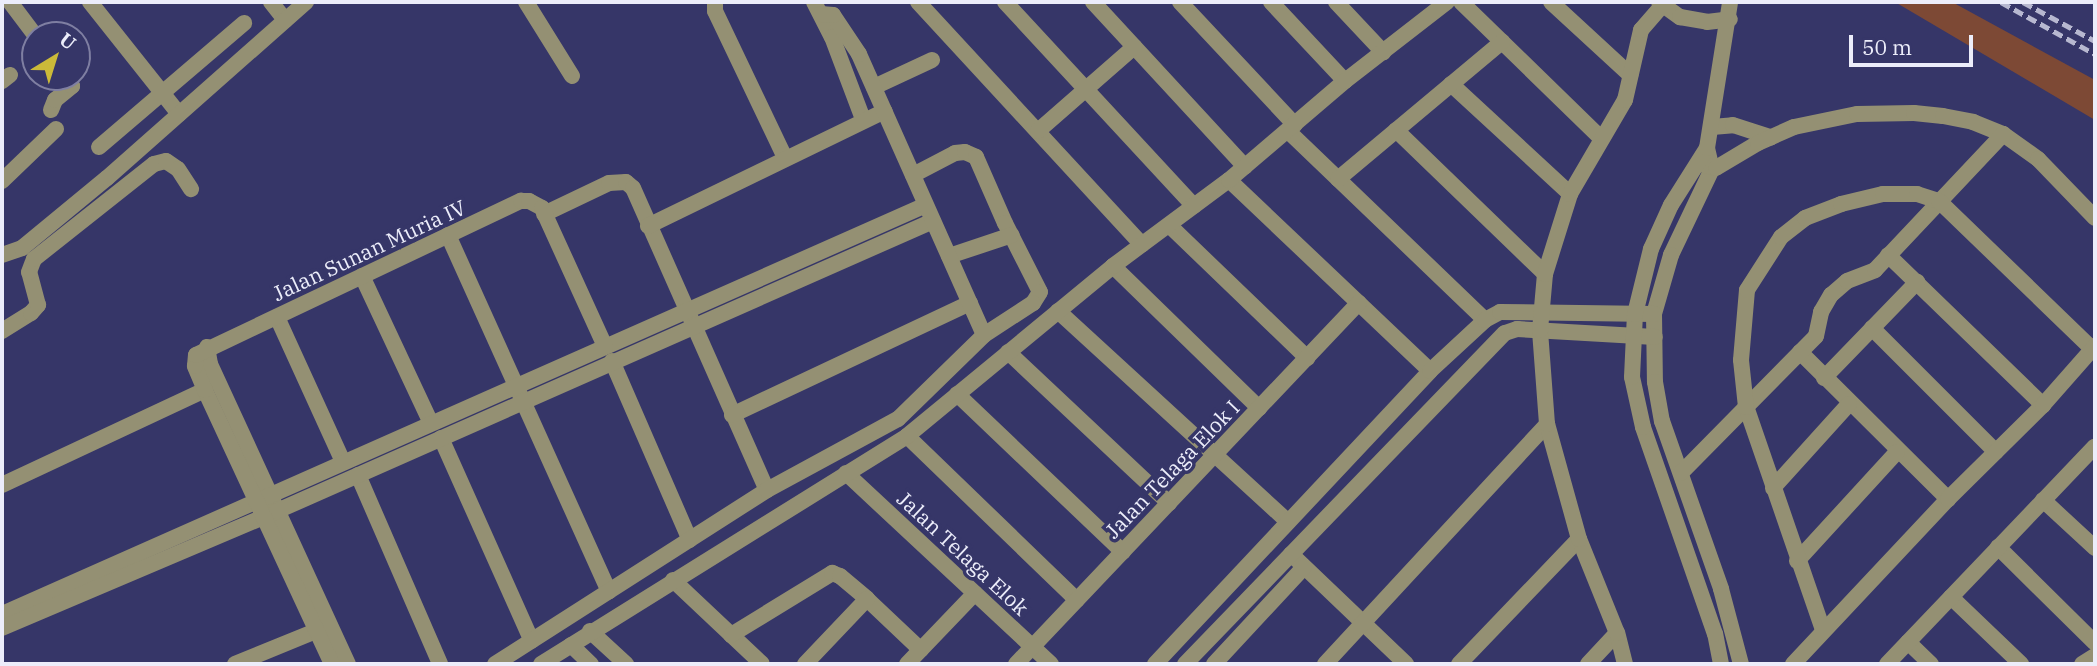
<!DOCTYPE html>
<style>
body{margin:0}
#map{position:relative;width:2097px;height:666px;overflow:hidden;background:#363668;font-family:"IBM Plex Serif",serif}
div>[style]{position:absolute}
.green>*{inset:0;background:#7d4935}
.minor>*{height:16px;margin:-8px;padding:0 8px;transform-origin:8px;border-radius:8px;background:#949073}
.rail>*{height:5px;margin-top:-2.5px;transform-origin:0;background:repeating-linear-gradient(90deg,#b7b8d0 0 10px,transparent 0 15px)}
span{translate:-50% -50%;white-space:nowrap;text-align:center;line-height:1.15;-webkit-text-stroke:7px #363668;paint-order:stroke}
.street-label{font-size:21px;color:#ecedfa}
.frame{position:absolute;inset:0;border:4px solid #ecedfa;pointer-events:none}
.north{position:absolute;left:21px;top:21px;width:70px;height:70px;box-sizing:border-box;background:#363668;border:2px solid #7f7fa2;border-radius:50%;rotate:38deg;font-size:19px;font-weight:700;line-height:28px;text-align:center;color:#ecedfa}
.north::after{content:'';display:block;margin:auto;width:24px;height:32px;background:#cbba39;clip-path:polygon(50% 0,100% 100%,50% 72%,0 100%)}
.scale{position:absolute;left:1849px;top:35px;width:124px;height:32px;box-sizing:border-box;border:4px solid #ecedfa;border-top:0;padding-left:9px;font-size:21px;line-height:24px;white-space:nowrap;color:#ecedfa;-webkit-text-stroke:5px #363668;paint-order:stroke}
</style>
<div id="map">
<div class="green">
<div style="clip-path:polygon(1895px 2px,1952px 2px,2095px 80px,2095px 120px)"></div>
</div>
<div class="minor">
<div style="left:10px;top:2px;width:41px;rotate:52.9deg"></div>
<div style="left:90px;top:2px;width:143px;rotate:51.5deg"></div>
<div style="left:271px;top:2px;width:23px;rotate:52deg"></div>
<div style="left:526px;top:2px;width:87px;rotate:58.1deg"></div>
<div style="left:814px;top:2px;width:39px;rotate:63deg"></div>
<div style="left:832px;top:37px;width:88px;rotate:69.3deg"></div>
<div style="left:918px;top:2px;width:330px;rotate:47.3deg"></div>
<div style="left:1005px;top:2px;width:278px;rotate:47.2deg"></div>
<div style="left:1093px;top:2px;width:224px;rotate:47.3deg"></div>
<div style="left:1180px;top:2px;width:168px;rotate:46.9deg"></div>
<div style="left:1271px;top:2px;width:108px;rotate:46.9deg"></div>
<div style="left:1336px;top:2px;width:69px;rotate:46.8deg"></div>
<div style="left:1461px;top:2px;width:195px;rotate:44.2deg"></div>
<div style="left:1551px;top:2px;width:108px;rotate:42.7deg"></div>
<div style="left:1659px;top:2px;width:26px;rotate:36deg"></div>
<div style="left:1680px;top:17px;width:27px;rotate:10deg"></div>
<div style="left:1707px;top:22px;width:23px;rotate:-7deg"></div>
<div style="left:715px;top:3px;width:8px;rotate:90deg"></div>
<div style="left:715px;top:11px;width:163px;rotate:64.5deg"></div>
<div style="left:2px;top:81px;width:10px;rotate:-37deg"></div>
<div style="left:1451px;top:84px;width:162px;rotate:42.7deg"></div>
<div style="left:874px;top:87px;width:64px;rotate:-25deg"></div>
<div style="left:51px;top:110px;width:11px;rotate:-68deg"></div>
<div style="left:55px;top:100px;width:22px;rotate:-39deg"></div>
<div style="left:72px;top:86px;width:10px;rotate:-119deg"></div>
<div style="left:1712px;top:127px;width:21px;rotate:-5deg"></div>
<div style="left:1733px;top:125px;width:40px;rotate:18deg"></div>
<div style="left:1396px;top:130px;width:207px;rotate:44deg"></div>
<div style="left:1038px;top:131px;width:128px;rotate:-41.2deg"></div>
<div style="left:1288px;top:131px;width:273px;rotate:43.8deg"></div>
<div style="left:99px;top:147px;width:191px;rotate:-40.5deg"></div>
<div style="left:1707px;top:148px;width:22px;rotate:77deg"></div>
<div style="left:1712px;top:169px;width:95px;rotate:115.5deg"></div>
<div style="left:1671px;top:255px;width:61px;rotate:106.1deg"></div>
<div style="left:1654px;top:314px;width:68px;rotate:89.2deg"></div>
<div style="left:1655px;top:382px;width:40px;rotate:80deg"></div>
<div style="left:1662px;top:421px;width:178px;rotate:70.6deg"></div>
<div style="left:1721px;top:589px;width:78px;rotate:75.1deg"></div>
<div style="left:1704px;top:165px;width:12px;rotate:14deg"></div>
<div style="left:1716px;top:168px;width:49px;rotate:-30.8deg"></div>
<div style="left:1758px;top:143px;width:39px;rotate:-24deg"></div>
<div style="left:1794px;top:127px;width:64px;rotate:-11.7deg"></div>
<div style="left:1857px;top:114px;width:57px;rotate:-1deg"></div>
<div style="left:1914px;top:113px;width:29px;rotate:6deg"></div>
<div style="left:1943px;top:116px;width:31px;rotate:11deg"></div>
<div style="left:1973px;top:122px;width:32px;rotate:22deg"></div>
<div style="left:2003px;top:134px;width:43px;rotate:35.5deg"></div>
<div style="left:2038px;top:159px;width:82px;rotate:46deg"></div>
<div style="left:913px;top:175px;width:47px;rotate:-27.6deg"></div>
<div style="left:955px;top:153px;width:10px;rotate:-6deg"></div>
<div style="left:965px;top:152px;width:12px;rotate:24deg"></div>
<div style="left:976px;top:157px;width:72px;rotate:66.3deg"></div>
<div style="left:1005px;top:223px;width:77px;rotate:63.1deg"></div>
<div style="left:1040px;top:292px;width:13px;rotate:122deg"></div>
<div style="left:1033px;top:303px;width:59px;rotate:146.9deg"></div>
<div style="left:1338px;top:179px;width:214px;rotate:-39.9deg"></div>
<div style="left:1229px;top:180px;width:277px;rotate:43.5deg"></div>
<div style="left:2px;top:181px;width:75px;rotate:-43.9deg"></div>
<div style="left:544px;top:214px;width:72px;rotate:-25.5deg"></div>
<div style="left:609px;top:183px;width:17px;rotate:-3deg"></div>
<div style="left:626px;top:182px;width:9px;rotate:41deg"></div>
<div style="left:633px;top:188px;width:330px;rotate:66.1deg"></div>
<div style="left:1169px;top:225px;width:192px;rotate:43.9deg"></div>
<div style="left:648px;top:226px;width:263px;rotate:-25.9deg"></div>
<div style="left:448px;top:235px;width:391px;rotate:65.7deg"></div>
<div style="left:2px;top:255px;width:21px;rotate:-19deg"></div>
<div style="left:22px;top:248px;width:110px;rotate:-39.5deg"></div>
<div style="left:107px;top:178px;width:266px;rotate:-41.5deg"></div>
<div style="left:1888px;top:255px;width:216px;rotate:44.1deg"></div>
<div style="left:949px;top:256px;width:66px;rotate:-18.4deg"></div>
<div style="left:1113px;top:266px;width:204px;rotate:44.2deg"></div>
<div style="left:362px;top:276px;width:162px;rotate:64.9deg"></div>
<div style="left:1058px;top:311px;width:312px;rotate:42.5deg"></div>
<div style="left:277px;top:317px;width:159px;rotate:65.5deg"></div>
<div style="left:1872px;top:328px;width:175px;rotate:45deg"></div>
<div style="left:2px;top:331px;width:34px;rotate:-32deg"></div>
<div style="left:31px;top:313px;width:11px;rotate:-49deg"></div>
<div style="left:38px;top:305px;width:34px;rotate:-105deg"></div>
<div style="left:29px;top:272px;width:14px;rotate:-69deg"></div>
<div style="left:34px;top:259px;width:153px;rotate:-38.4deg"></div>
<div style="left:154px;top:164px;width:12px;rotate:-14deg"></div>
<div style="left:166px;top:161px;width:14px;rotate:34deg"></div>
<div style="left:178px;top:169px;width:24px;rotate:57deg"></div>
<div style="left:207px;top:347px;width:17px;rotate:80deg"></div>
<div style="left:210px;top:364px;width:330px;rotate:65.3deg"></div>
<div style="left:1008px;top:352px;width:221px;rotate:43.2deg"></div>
<div style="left:1800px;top:352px;width:209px;rotate:44.8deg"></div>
<div style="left:612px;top:361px;width:195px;rotate:66.5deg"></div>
<div style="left:1824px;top:378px;width:134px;rotate:-45.9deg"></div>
<div style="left:957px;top:394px;width:229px;rotate:43.6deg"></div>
<div style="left:732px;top:415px;width:263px;rotate:-25.2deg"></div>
<div style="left:907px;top:436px;width:236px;rotate:44deg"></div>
<div style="left:441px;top:438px;width:222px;rotate:65.9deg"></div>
<div style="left:846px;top:473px;width:280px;rotate:43deg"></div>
<div style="left:1681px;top:473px;width:192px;rotate:-45.4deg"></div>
<div style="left:1816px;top:336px;width:25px;rotate:-78deg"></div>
<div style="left:1821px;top:312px;width:20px;rotate:-60deg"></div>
<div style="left:1831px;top:295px;width:21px;rotate:-41deg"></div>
<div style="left:1847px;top:281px;width:30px;rotate:-21deg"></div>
<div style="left:1875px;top:270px;width:187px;rotate:-46.7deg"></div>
<div style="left:358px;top:475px;width:206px;rotate:66.5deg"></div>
<div style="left:2px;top:485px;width:224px;rotate:-25.1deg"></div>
<div style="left:1773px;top:488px;width:113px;rotate:-47.9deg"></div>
<div style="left:2043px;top:500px;width:71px;rotate:42.7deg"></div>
<div style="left:1998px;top:547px;width:136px;rotate:44.7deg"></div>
<div style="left:1291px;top:554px;width:159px;rotate:43.7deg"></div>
<div style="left:1797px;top:561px;width:148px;rotate:-47.5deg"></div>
<div style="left:673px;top:580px;width:122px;rotate:43.3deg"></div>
<div style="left:1951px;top:597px;width:97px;rotate:43.7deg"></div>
<div style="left:2px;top:614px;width:1010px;rotate:-23.88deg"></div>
<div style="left:2px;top:628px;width:299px;rotate:-23deg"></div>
<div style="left:277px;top:511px;width:717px;rotate:-23.85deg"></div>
<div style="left:1823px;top:630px;width:236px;rotate:-109deg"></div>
<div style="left:1746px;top:407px;width:47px;rotate:-96.1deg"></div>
<div style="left:1741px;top:360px;width:70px;rotate:-85.1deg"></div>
<div style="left:1747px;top:290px;width:63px;rotate:-57.3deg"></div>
<div style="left:1781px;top:237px;width:31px;rotate:-38deg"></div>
<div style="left:1805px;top:218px;width:39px;rotate:-21deg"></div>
<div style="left:1841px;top:204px;width:43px;rotate:-13.4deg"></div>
<div style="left:1883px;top:194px;width:34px"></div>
<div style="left:1917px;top:194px;width:23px;rotate:18deg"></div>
<div style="left:1939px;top:201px;width:213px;rotate:44deg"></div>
<div style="left:590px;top:631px;width:49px;rotate:42.5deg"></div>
<div style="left:731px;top:635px;width:119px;rotate:-31.5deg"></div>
<div style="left:832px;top:573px;width:9px;rotate:21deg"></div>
<div style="left:840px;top:576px;width:35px;rotate:40deg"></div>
<div style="left:867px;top:599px;width:74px;rotate:43.4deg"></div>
<div style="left:1908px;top:642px;width:32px;rotate:44deg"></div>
<div style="left:571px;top:645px;width:28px;rotate:44deg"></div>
<div style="left:235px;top:664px;width:87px;rotate:-22.2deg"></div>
<div style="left:332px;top:664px;width:302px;rotate:-114.9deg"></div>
<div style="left:205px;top:390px;width:26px;rotate:-113deg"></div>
<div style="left:195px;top:366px;width:11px;rotate:-85deg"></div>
<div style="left:196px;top:355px;width:360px;rotate:-25.4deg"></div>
<div style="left:521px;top:201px;width:8px"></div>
<div style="left:529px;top:201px;width:15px;rotate:28deg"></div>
<div style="left:542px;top:208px;width:152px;rotate:65.5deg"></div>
<div style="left:495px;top:664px;width:323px;rotate:-32.6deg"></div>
<div style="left:767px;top:490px;width:149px;rotate:-28.5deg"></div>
<div style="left:898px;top:419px;width:120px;rotate:-44.3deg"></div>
<div style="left:984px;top:335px;width:308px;rotate:-114deg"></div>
<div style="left:859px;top:54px;width:47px;rotate:-123.7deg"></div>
<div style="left:833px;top:15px;width:12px;rotate:-175deg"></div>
<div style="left:541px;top:664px;width:431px;rotate:-31.9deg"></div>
<div style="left:907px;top:436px;width:267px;rotate:-39.5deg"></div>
<div style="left:1113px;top:266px;width:144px;rotate:-36.6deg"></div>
<div style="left:1229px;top:180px;width:153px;rotate:-40.5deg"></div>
<div style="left:1345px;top:81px;width:129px;rotate:-37.8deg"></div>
<div style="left:805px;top:664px;width:90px;rotate:-46.4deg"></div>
<div style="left:907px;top:664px;width:98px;rotate:-46.2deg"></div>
<div style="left:1016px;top:664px;width:498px;rotate:-46.5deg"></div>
<div style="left:1155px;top:664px;width:402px;rotate:-46.8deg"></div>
<div style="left:1430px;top:371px;width:75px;rotate:-42.8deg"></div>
<div style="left:1485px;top:320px;width:17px;rotate:-28deg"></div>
<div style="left:1500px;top:312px;width:154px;rotate:0.7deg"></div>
<div style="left:1185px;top:664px;width:460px;rotate:-46deg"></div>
<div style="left:1505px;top:333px;width:13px;rotate:-18deg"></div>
<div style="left:1517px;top:329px;width:138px;rotate:3.3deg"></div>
<div style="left:1214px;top:664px;width:132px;rotate:-47.1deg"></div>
<div style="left:1325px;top:664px;width:327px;rotate:-47.2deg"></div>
<div style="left:1459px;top:664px;width:173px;rotate:-46.2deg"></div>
<div style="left:1588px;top:664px;width:42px;rotate:-46.9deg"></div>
<div style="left:1625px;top:664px;width:32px;rotate:-104deg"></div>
<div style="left:1617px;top:633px;width:101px;rotate:-112deg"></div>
<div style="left:1579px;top:539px;width:119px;rotate:-105.5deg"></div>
<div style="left:1547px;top:424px;width:94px;rotate:-94.3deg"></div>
<div style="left:1540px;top:330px;width:56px;rotate:-84.9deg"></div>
<div style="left:1545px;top:274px;width:84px;rotate:-72.6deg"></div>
<div style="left:1570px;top:194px;width:109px;rotate:-59.7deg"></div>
<div style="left:1625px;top:100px;width:72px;rotate:-77.1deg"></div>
<div style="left:1641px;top:30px;width:33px;rotate:-49deg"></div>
<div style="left:1721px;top:664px;width:31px;rotate:-101deg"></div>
<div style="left:1715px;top:634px;width:219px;rotate:-109.2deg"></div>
<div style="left:1643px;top:427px;width:51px;rotate:-102.4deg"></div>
<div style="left:1632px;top:377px;width:63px;rotate:-87.3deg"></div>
<div style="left:1635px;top:314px;width:67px;rotate:-76.2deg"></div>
<div style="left:1651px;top:249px;width:48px;rotate:-65.6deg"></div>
<div style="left:1671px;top:205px;width:67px;rotate:-57.7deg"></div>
<div style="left:1707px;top:148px;width:148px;rotate:-81deg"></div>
<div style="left:1793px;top:664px;width:226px;rotate:-46.8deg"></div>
<div style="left:1948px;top:499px;width:134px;rotate:-44.7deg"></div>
<div style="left:2043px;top:405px;width:79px;rotate:-48.6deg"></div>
<div style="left:1887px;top:664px;width:301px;rotate:-46.3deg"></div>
<div style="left:2082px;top:664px;width:15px;rotate:-32deg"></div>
</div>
<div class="rail">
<div style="left:2001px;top:2px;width:107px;rotate:29deg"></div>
<div style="left:2023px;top:2px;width:82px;rotate:28.4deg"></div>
</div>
<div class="street-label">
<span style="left:369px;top:250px;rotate:-25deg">Jalan Sunan Muria IV</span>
<span style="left:1172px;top:469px;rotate:-46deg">Jalan Telaga Elok I</span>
<span style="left:963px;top:553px;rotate:43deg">Jalan Telaga Elok</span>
</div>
<div class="frame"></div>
<div class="north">U</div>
<div class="scale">50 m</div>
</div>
